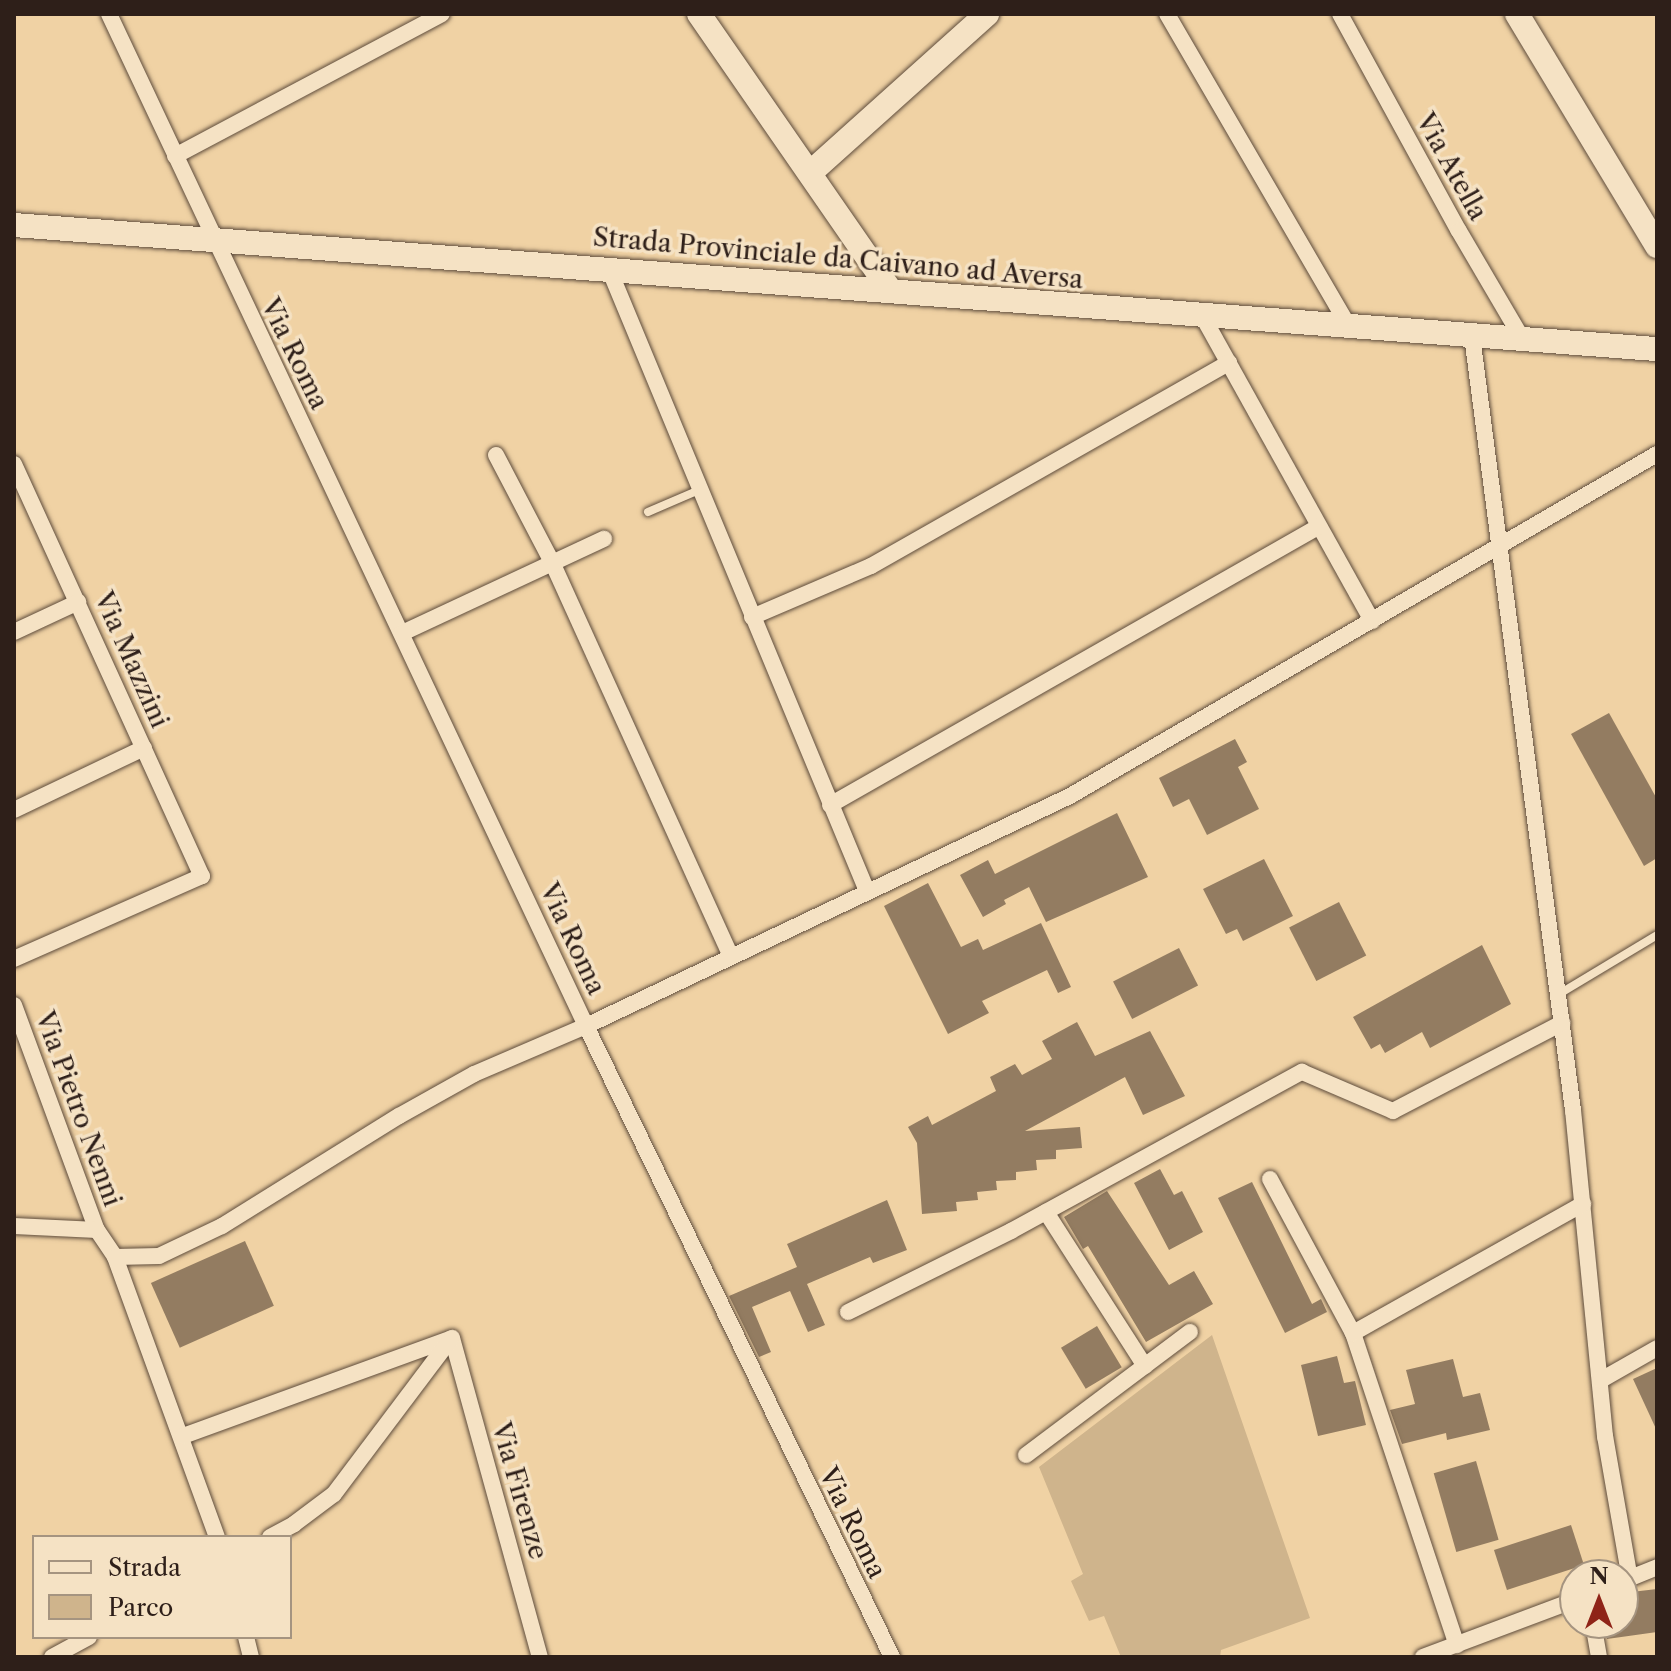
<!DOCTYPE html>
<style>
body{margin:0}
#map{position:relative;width:1671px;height:1671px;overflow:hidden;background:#f0d2a4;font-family:"Libre Caslon Text",serif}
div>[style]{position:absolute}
.green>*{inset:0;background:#cfb48c}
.building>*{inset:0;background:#937c61;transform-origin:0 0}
.roads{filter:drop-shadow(0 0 2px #5e4c3c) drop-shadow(0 0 2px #5e4c3c)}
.lane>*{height:8px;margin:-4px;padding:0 4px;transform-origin:4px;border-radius:4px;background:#f5e2c4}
.street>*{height:16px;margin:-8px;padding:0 8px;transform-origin:8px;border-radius:8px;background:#f5e2c4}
.secondary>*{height:24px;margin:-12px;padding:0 12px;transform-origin:12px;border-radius:12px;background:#f5e2c4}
span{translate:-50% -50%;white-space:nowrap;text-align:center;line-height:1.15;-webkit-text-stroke:7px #f5e2c4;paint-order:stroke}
.street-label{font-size:26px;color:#2e1f19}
.frame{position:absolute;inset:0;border:16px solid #2e1f19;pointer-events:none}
.legend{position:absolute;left:32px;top:1535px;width:260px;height:104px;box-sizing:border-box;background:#f5e2c4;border:2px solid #a59480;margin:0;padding:10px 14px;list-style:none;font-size:24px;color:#2e1f19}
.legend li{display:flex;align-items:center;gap:16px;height:40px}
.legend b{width:40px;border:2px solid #a59480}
.north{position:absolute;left:1559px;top:1559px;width:80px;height:80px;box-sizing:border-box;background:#f5e2c4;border:2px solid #a59480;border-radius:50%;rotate:0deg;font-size:22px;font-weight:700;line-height:32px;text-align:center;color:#2e1f19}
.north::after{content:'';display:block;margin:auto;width:28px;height:36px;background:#8f2418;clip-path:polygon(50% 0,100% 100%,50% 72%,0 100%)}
</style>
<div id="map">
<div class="green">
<div style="clip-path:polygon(1212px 1335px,1310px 1618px,1221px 1650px,1220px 1657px,1121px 1657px,1104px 1616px,1089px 1621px,1071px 1581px,1083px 1574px,1039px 1467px)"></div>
</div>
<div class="building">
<div style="clip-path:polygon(1609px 713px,1657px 799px,1657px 858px,1644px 866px,1571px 734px)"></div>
<div style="clip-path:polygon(1235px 739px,1247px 762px,1238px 767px,1259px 809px,1207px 835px,1189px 799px,1173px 807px,1159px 778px)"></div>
<div style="clip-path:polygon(1117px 813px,1148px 877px,1046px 922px,1029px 887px,1004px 900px,1006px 904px,983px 917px,960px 875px,988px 860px,995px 874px)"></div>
<div style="clip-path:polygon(1264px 859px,1293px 916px,1243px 941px,1237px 929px,1226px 934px,1203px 889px)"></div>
<div style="clip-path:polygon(928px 883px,961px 947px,978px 939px,983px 950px,1041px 923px,1071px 987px,1058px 993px,1047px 970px,982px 1001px,989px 1013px,948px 1034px,884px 906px)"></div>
<div style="left:1339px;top:902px;width:60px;height:56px;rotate:63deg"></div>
<div style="clip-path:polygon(1482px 945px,1511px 1004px,1430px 1048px,1422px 1032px,1385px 1053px,1380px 1044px,1371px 1049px,1353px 1017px)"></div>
<div style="left:1179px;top:948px;width:42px;height:74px;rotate:63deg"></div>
<div style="clip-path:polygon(1077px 1022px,1095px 1056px,1150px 1031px,1185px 1096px,1143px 1115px,1125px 1077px,1025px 1131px,1080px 1127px,1082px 1148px,1056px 1150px,1056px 1159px,1036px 1160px,1037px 1170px,1016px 1172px,1016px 1180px,996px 1181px,997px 1190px,977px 1192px,978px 1200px,956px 1202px,957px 1211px,922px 1214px,917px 1143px,908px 1127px,928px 1116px,932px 1125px,996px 1091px,990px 1077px,1015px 1064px,1022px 1075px,1052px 1059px,1042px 1041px)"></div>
<div style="clip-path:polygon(1160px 1169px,1174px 1195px,1182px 1191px,1203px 1232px,1169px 1250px,1134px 1183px)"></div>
<div style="clip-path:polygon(1252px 1182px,1312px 1304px,1321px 1299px,1327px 1312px,1285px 1333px,1218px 1198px)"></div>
<div style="clip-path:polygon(1107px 1191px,1169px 1285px,1194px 1271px,1213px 1304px,1146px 1342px,1088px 1246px,1083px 1249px,1064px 1217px)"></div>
<div style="clip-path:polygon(887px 1200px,907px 1250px,873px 1263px,870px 1257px,807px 1284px,825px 1325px,808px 1332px,790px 1291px,752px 1307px,771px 1352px,759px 1357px,729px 1296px,797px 1267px,787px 1244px)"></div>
<div style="left:245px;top:1241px;width:71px;height:103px;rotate:66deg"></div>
<div style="left:1097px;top:1326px;width:48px;height:42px;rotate:59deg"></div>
<div style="clip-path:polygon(1337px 1356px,1344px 1383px,1355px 1381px,1366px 1425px,1318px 1436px,1301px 1365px)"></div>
<div style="clip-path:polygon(1453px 1359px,1463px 1397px,1480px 1393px,1490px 1430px,1447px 1440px,1446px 1433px,1402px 1444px,1390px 1410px,1415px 1404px,1406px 1370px)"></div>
<div style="clip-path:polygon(1657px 1368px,1657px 1431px,1633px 1379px)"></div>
<div style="left:1476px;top:1461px;width:82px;height:44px;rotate:74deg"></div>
<div style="left:1571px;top:1525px;width:42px;height:81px;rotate:72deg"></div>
<div style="clip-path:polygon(1657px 1589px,1657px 1632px,1607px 1639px,1604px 1623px,1623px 1623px,1623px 1593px)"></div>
</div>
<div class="roads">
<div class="lane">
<div style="left:648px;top:512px;width:56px;rotate:-23.3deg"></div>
<div style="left:1559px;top:994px;width:114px;rotate:-31deg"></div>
</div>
<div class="street">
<div style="left:109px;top:14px;width:1119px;rotate:64.76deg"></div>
<div style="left:586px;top:1026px;width:701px;rotate:64.13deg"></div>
<div style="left:1167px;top:14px;width:363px;rotate:59.8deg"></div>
<div style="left:1340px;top:14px;width:247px;rotate:61.3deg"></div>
<div style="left:1459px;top:231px;width:126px;rotate:59.6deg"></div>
<div style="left:175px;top:156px;width:302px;rotate:-28deg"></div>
<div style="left:609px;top:269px;width:673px;rotate:67.47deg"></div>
<div style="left:1203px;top:317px;width:348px;rotate:60.9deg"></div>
<div style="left:1472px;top:336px;width:781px;rotate:82.57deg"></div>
<div style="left:1573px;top:1110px;width:328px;rotate:84.4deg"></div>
<div style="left:1605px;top:1436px;width:145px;rotate:80.1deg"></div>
<div style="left:496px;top:455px;width:121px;rotate:62.4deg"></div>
<div style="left:552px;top:562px;width:431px;rotate:65.6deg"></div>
<div style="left:14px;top:464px;width:453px;rotate:65.5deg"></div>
<div style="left:202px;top:876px;width:206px;rotate:156.2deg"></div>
<div style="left:752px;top:617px;width:129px;rotate:-23.2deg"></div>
<div style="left:871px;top:566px;width:412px;rotate:-29.6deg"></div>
<div style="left:14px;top:632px;width:71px;rotate:-25.1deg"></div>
<div style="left:402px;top:633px;width:223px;rotate:-25deg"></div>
<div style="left:830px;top:805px;width:562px;rotate:-29.67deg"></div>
<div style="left:14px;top:810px;width:144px;rotate:-25.5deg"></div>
<div style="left:14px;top:1005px;width:240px;rotate:69.8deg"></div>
<div style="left:1270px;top:1179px;width:175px;rotate:61.7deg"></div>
<div style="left:1353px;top:1333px;width:329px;rotate:71.6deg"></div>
<div style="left:1046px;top:1212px;width:183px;rotate:57.3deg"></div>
<div style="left:14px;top:1226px;width:83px;rotate:2.8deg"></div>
<div style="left:97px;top:1230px;width:32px;rotate:56deg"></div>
<div style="left:115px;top:1257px;width:298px;rotate:70deg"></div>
<div style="left:115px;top:1257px;width:44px;rotate:-1.3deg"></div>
<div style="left:159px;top:1256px;width:70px;rotate:-25.5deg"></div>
<div style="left:222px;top:1226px;width:208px;rotate:-31.9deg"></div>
<div style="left:399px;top:1116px;width:86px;rotate:-29.2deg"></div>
<div style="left:474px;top:1074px;width:122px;rotate:-23.2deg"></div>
<div style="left:586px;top:1026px;width:536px;rotate:-25.42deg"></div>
<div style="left:1070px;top:796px;width:679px;rotate:-30.23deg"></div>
<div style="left:848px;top:1312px;width:182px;rotate:-26.4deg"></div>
<div style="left:1011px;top:1231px;width:332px;rotate:-28.7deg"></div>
<div style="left:1302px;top:1072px;width:99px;rotate:23.2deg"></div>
<div style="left:1393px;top:1111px;width:191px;rotate:-27.5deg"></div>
<div style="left:1353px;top:1333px;width:264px;rotate:-29.3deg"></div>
<div style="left:1601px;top:1380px;width:64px;rotate:-29.7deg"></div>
<div style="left:183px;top:1436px;width:286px;rotate:-20deg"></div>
<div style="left:452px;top:1338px;width:331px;rotate:74.6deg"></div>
<div style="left:1026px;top:1455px;width:205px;rotate:-36.9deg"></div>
<div style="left:270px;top:1537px;width:27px;rotate:-28deg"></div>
<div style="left:294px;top:1524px;width:50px;rotate:-36.9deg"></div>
<div style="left:334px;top:1494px;width:194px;rotate:-53deg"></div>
<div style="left:1623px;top:1581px;width:37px;rotate:-22deg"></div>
<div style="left:1593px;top:1623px;width:35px;rotate:80deg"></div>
<div style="left:246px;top:1637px;width:21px;rotate:76deg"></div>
<div style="left:52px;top:1657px;width:42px;rotate:-28.4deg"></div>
<div style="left:1423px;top:1657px;width:162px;rotate:-20.6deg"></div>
</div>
<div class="secondary">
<div style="left:699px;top:14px;width:337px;rotate:55.3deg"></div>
<div style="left:1517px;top:14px;width:271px;rotate:58.9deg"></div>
<div style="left:810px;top:173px;width:238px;rotate:-41.9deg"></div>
<div style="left:14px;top:225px;width:1648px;rotate:4.32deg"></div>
</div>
</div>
<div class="street-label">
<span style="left:1451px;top:167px;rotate:61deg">Via Atella</span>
<span style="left:838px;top:259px;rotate:5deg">Strada Provinciale da Caivano ad Aversa</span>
<span style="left:294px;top:354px;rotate:64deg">Via Roma</span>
<span style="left:131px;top:660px;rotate:66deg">Via Mazzini</span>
<span style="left:572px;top:939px;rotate:65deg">Via Roma</span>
<span style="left:78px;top:1109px;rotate:70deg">Via Pietro Nenni</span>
<span style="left:519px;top:1491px;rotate:74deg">Via Firenze</span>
<span style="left:852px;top:1523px;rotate:64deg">Via Roma</span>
</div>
<div class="frame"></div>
<ul class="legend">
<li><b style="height:10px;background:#f5e2c4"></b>Strada</li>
<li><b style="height:22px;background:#cfb48c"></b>Parco</li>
</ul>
<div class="north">N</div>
</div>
